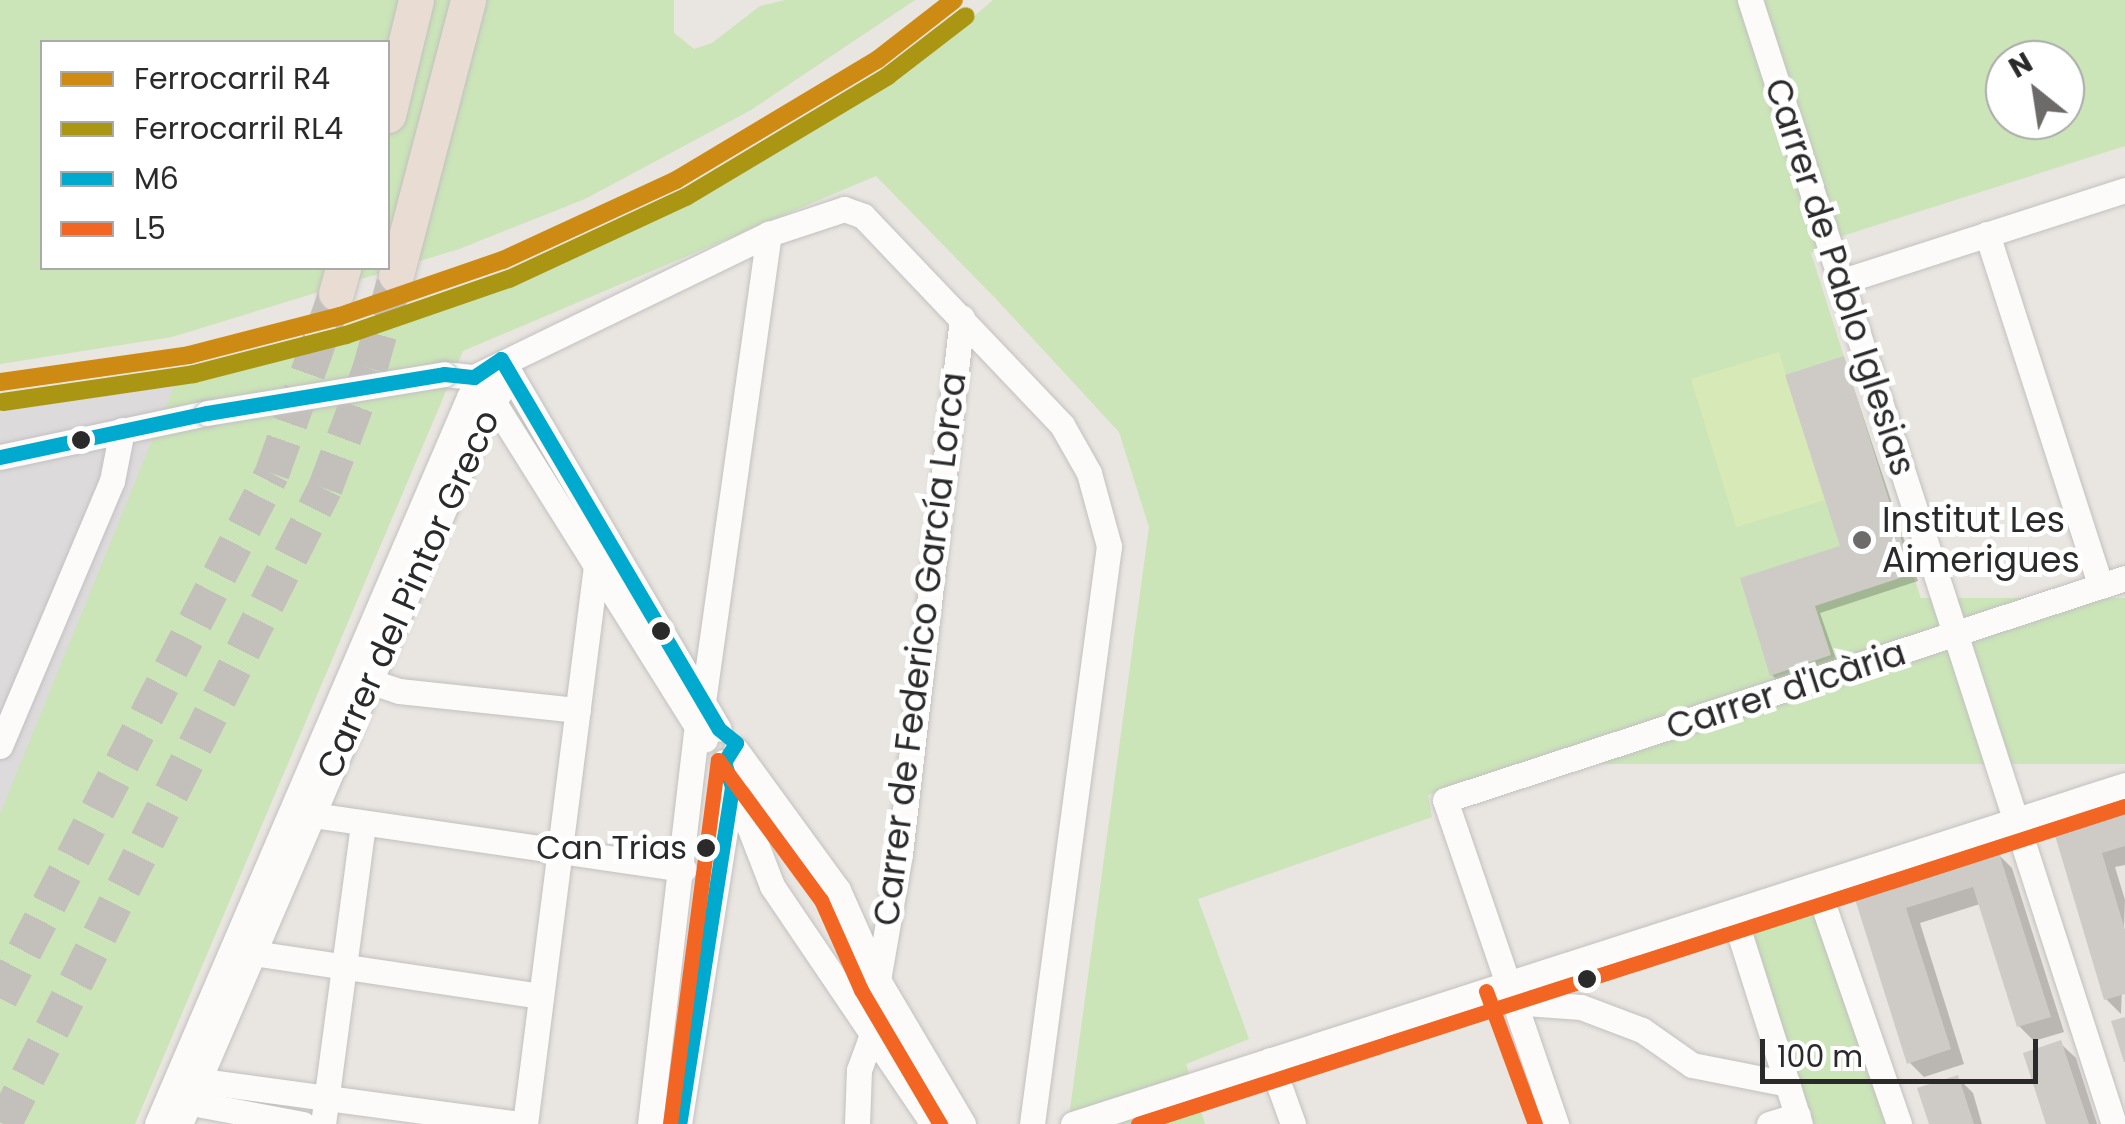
<!DOCTYPE html>
<meta charset="utf-8">
<style>
body{margin:0}
#map{position:relative;width:2125px;height:1124px;overflow:hidden;background:#e9e5e0;font-family:Poppins,sans-serif}
div>[style]{position:absolute}
.industrial>*{inset:0;background:#dddadc}
.green>*{inset:0;background:#cbe4b8;transform-origin:0 0}
.pitch>*{inset:0;background:#d7e9b6;transform-origin:0 0}
.shadow>*{inset:0;background:#0003}
.building>*{inset:0;background:#cecbc7}
.highway-tunnel>*{height:35px;margin-top:-17.5px;transform-origin:0;background:repeating-linear-gradient(90deg,#c3c0bc 0 35px,transparent 0 53px)}
.roads{filter:drop-shadow(0 0 2px #c2c1c1) drop-shadow(0 0 2px #c2c1c1)}
.minor>*{height:25px;margin:-12.5px;padding:0 12.5px;transform-origin:12.5px;border-radius:12.5px;background:#fcfbfa}
.highway>*{height:35px;margin:-17.5px;padding:0 17.5px;transform-origin:17.5px;border-radius:17.5px;background:#e9dcd3}
.bridges{filter:drop-shadow(0 0 2px #c2c1c1) drop-shadow(0 0 2px #c2c1c1)}
.minor-bridge>*{height:25px;margin:-12.5px;padding:0 12.5px;transform-origin:12.5px;border-radius:12.5px;background:#fcfbfa}
.bus-1>*{height:15px;margin:-7.5px;padding:0 7.5px;transform-origin:7.5px;border-radius:7.5px;background:#00a9ce}
.bus-2>*{height:15px;margin:-7.5px;padding:0 7.5px;transform-origin:7.5px;border-radius:7.5px;background:#f26522}
.rail-1>*{height:18px;margin:-9px;padding:0 9px;transform-origin:9px;border-radius:9px;background:#cd8b13}
.rail-2>*{height:18px;margin:-9px;padding:0 9px;transform-origin:9px;border-radius:9px;background:#aa9613}
.dots>*{width:28px;height:28px;translate:-50% -50%;box-sizing:border-box;border:5px solid #fff;border-radius:50%}
span{translate:-50% -50%;white-space:nowrap;text-align:center;line-height:1.15;-webkit-text-stroke:10px #fff;paint-order:stroke}
.bus-label{font-size:32px;color:#2a2a2a}
.right{translate:-100% -50%;text-align:right}
.street-label{font-size:35px;color:#2a2a2a}
.poi-label{font-size:35px;color:#2a2a2a}
.left{translate:0 -50%;text-align:left}
.legend{position:absolute;left:40px;top:40px;width:350px;height:230px;box-sizing:border-box;background:#fff;border:2px solid #aaa;margin:0;padding:12px 18px;list-style:none;font-size:30px;color:#2a2a2a}
.legend li{display:flex;align-items:center;gap:20px;height:50px}
.legend b{width:50px;border:2px solid #aaa}
.north{position:absolute;left:1985px;top:40px;width:100px;height:100px;box-sizing:border-box;background:#fff;border:2px solid #aaa;border-radius:50%;rotate:330deg;font-size:28px;font-weight:700;line-height:40px;text-align:center;color:#2a2a2a}
.north::after{content:'';display:block;margin:auto;width:35px;height:45px;background:#6d6b6a;clip-path:polygon(50% 0,100% 100%,50% 72%,0 100%)}
.scale{position:absolute;left:1760px;top:1039px;width:278px;height:45px;box-sizing:border-box;border:5px solid #2a2a2a;border-top:0;padding-left:12px;font-size:30px;line-height:35px;white-space:nowrap;color:#2a2a2a;-webkit-text-stroke:8px #fff;paint-order:stroke}
</style>
<div id="map">
<div class="industrial">
<div style="clip-path:polygon(177px 379px,126px 516px,0 814px,0 403px)"></div>
</div>
<div class="green">
<div style="clip-path:polygon(evenodd,0 0,674px 0,674px 33px,694px 49px,712px 43px,760px 6px,785px 0,915px 0,751px 110px,585px 199px,459px 249px,172px 337px,0 364px,0 0,42px 42px,388px 42px,388px 268px,42px 268px,42px 42px)"></div>
<div style="clip-path:polygon(evenodd,993px 0,2125px 0,2125px 146px,1839px 237px,1811px 253px,1928px 621px,1428px 795px,1432px 817px,1198px 899px,1249px 1039px,1186px 1064px,1205px 1124px,1068px 1124px,1149px 527px,1119px 432px,998px 301px,876px 176px,463px 351px,135px 1124px,0 1124px,0 814px,177px 379px,370px 329px,616px 227px,825px 123px,938px 47px,993px 0,2005px 60px,2065px 60px,2065px 120px,2005px 120px,2005px 60px)"></div>
<div style="left:2125px;top:598px;width:166px;height:689px;rotate:90deg"></div>
<div style="clip-path:polygon(1815px 904px,1890px 1124px,1809px 1124px,1748px 926px)"></div>
</div>
<div class="pitch">
<div style="left:1779px;top:352px;width:155px;height:92px;rotate:73deg"></div>
</div>
<div class="shadow">
<div style="clip-path:polygon(1844px 359px,1918px 581px,1820px 613px,1837px 662px,1779px 682px,1772px 675px,1843px 548px)"></div>
<div style="clip-path:polygon(2125px 813px,2125px 865px,2115px 867px,2125px 900px,2121px 1014px,2106px 999px,2057px 833px)"></div>
<div style="clip-path:polygon(1997px 853px,2012px 868px,2064px 1032px,2034px 1041px,2019px 1026px,1980px 904px,1920px 923px,1964px 1064px,1924px 1077px,1909px 1062px,1857px 897px)"></div>
<div style="clip-path:polygon(2060px 1043px,2076px 1058px,2097px 1124px,2049px 1124px)"></div>
<div style="clip-path:polygon(1958px 1078px,1973px 1093px,1982px 1124px,1931px 1124px)"></div>
</div>
<div class="building">
<div style="clip-path:polygon(1844px 356px,1912px 574px,1815px 606px,1831px 655px,1770px 676px,1740px 578px,1840px 546px,1785px 375px)"></div>
<div style="clip-path:polygon(2125px 810px,2125px 846px,2102px 853px,2125px 930px,2125px 994px,2104px 1000px,2054px 832px)"></div>
<div style="clip-path:polygon(1998px 850px,2051px 1017px,2017px 1027px,1973px 887px,1906px 908px,1951px 1049px,1907px 1064px,1854px 896px)"></div>
<div style="clip-path:polygon(2125px 1017px,2125px 1062px,2124px 1062px,2111px 1021px)"></div>
<div style="clip-path:polygon(2061px 1040px,2089px 1124px,2046px 1124px,2023px 1053px)"></div>
<div style="clip-path:polygon(1958px 1075px,1974px 1124px,1929px 1124px,1917px 1088px)"></div>
</div>
<div class="highway-tunnel">
<div style="left:0;top:998px;width:591px;rotate:-62.61deg"></div>
<div style="left:272px;top:473px;width:191px;rotate:-70.4deg"></div>
<div style="left:4px;top:1124px;width:712px;rotate:-63.22deg"></div>
<div style="left:325px;top:488px;width:128px;rotate:-69.4deg"></div>
<div style="left:370px;top:368px;width:97px;rotate:-74.4deg"></div>
</div>
<div class="roads">
<div class="minor">
<div style="left:1750px;top:0;width:1181px;rotate:72.06deg"></div>
<div style="left:1987px;top:234px;width:370px;rotate:72.1deg"></div>
<div style="left:1843px;top:281px;width:296px;rotate:-17.9deg"></div>
<div style="left:504px;top:363px;width:424px;rotate:59.6deg"></div>
<div style="left:444px;top:374px;width:30px;rotate:6deg"></div>
<div style="left:474px;top:377px;width:328px;rotate:-25.9deg"></div>
<div style="left:769px;top:234px;width:79px;rotate:-18.4deg"></div>
<div style="left:844px;top:209px;width:20px;rotate:20deg"></div>
<div style="left:863px;top:216px;width:289px;rotate:46.4deg"></div>
<div style="left:1062px;top:425px;width:55px;rotate:60.6deg"></div>
<div style="left:1089px;top:473px;width:76px;rotate:74.7deg"></div>
<div style="left:1109px;top:546px;width:583px;rotate:97.59deg"></div>
<div style="left:484px;top:387px;width:416px;rotate:57.9deg"></div>
<div style="left:0;top:457px;width:212px;rotate:-12deg"></div>
<div style="left:354px;top:676px;width:47px;rotate:18.4deg"></div>
<div style="left:399px;top:691px;width:180px;rotate:6.1deg"></div>
<div style="left:704px;top:695px;width:466px;rotate:-82deg"></div>
<div style="left:0;top:746px;width:288px;rotate:-67.1deg"></div>
<div style="left:112px;top:481px;width:52px;rotate:-78.9deg"></div>
<div style="left:736px;top:750px;width:173px;rotate:53.9deg"></div>
<div style="left:838px;top:890px;width:98px;rotate:66deg"></div>
<div style="left:878px;top:980px;width:167px;rotate:59.4deg"></div>
<div style="left:724px;top:762px;width:133px;rotate:68.8deg"></div>
<div style="left:772px;top:886px;width:287px;rotate:55.9deg"></div>
<div style="left:299px;top:813px;width:389px;rotate:8.3deg"></div>
<div style="left:1817px;top:887px;width:251px;rotate:70.9deg"></div>
<div style="left:1733px;top:913px;width:221px;rotate:72.4deg"></div>
<div style="left:253px;top:953px;width:291px;rotate:8.5deg"></div>
<div style="left:878px;top:980px;width:128px;rotate:-80.1deg"></div>
<div style="left:900px;top:854px;width:540px;rotate:-83.4deg"></div>
<div style="left:1512px;top:1002px;width:69px;rotate:4.1deg"></div>
<div style="left:1581px;top:1007px;width:65px;rotate:20.7deg"></div>
<div style="left:1642px;top:1030px;width:61px;rotate:35deg"></div>
<div style="left:1692px;top:1065px;width:98px;rotate:11.2deg"></div>
<div style="left:1270px;top:1060px;width:68px;rotate:70.2deg"></div>
<div style="left:187px;top:1079px;width:335px;rotate:7.7deg"></div>
<div style="left:176px;top:1100px;width:129px;rotate:10.7deg"></div>
<div style="left:157px;top:1124px;width:791px;rotate:-66.77deg"></div>
<div style="left:469px;top:397px;width:19px;rotate:-51deg"></div>
<div style="left:180px;top:1124px;width:771px;rotate:-66.76deg"></div>
<div style="left:484px;top:416px;width:49px;rotate:-56.6deg"></div>
<div style="left:323px;top:1124px;width:301px;rotate:-82.4deg"></div>
<div style="left:525px;top:1124px;width:562px;rotate:-82.75deg"></div>
<div style="left:650px;top:1124px;width:401px;rotate:-83.3deg"></div>
<div style="left:679px;top:1124px;width:341px;rotate:-81.1deg"></div>
<div style="left:857px;top:1124px;width:54px;rotate:-87.9deg"></div>
<div style="left:859px;top:1070px;width:44px;rotate:-69.9deg"></div>
<div style="left:1073px;top:1124px;width:1105px;rotate:-17.86deg"></div>
<div style="left:1556px;top:1124px;width:342px;rotate:-108.9deg"></div>
<div style="left:1445px;top:800px;width:715px;rotate:-18.08deg"></div>
<div style="left:1769px;top:1124px;width:30px;rotate:-17deg"></div>
</div>
<div class="highway">
<div style="left:388px;top:115px;width:118px;rotate:-76.3deg"></div>
<div style="left:396px;top:275px;width:284px;rotate:-75.3deg"></div>
<div style="left:336px;top:293px;width:26px;rotate:-74deg"></div>
</div>
</div>
<div class="bridges">
<div class="minor-bridge">
<div style="left:207px;top:413px;width:240px;rotate:-9.3deg"></div>
</div>
</div>
<div class="bus-1">
<div style="left:0;top:457px;width:212px;rotate:-12deg"></div>
<div style="left:207px;top:413px;width:240px;rotate:-9.3deg"></div>
<div style="left:444px;top:374px;width:30px;rotate:6deg"></div>
<div style="left:474px;top:377px;width:32px;rotate:-34deg"></div>
<div style="left:501px;top:359px;width:429px;rotate:59.5deg"></div>
<div style="left:719px;top:729px;width:22px;rotate:39deg"></div>
<div style="left:736px;top:743px;width:22px;rotate:122deg"></div>
<div style="left:724px;top:762px;width:26px;rotate:72deg"></div>
<div style="left:732px;top:787px;width:341px;rotate:98.9deg"></div>
</div>
<div class="bus-2">
<div style="left:1486px;top:991px;width:142px;rotate:69.8deg"></div>
<div style="left:670px;top:1124px;width:367px;rotate:-82.5deg"></div>
<div style="left:718px;top:760px;width:174px;rotate:53.7deg"></div>
<div style="left:821px;top:900px;width:98px;rotate:66deg"></div>
<div style="left:861px;top:990px;width:156px;rotate:59.5deg"></div>
<div style="left:1138px;top:1124px;width:1037px;rotate:-17.86deg"></div>
</div>
<div class="rail-1">
<div style="left:0;top:382px;width:191px;rotate:-8.1deg"></div>
<div style="left:189px;top:355px;width:156px;rotate:-14.5deg"></div>
<div style="left:340px;top:316px;width:172px;rotate:-19deg"></div>
<div style="left:503px;top:260px;width:191px;rotate:-24.8deg"></div>
<div style="left:676px;top:180px;width:235px;rotate:-30.9deg"></div>
<div style="left:878px;top:59px;width:96px;rotate:-37.8deg"></div>
</div>
<div class="rail-2">
<div style="left:3px;top:402px;width:193px;rotate:-8.3deg"></div>
<div style="left:194px;top:374px;width:157px;rotate:-14.4deg"></div>
<div style="left:346px;top:335px;width:172px;rotate:-19deg"></div>
<div style="left:509px;top:279px;width:195px;rotate:-24.9deg"></div>
<div style="left:686px;top:197px;width:235px;rotate:-30.9deg"></div>
<div style="left:888px;top:76px;width:98px;rotate:-37.6deg"></div>
</div>
<div class="dots">
<div style="left:81px;top:440px;background:#2a2a2a"></div>
<div style="left:1862px;top:540px;background:#6d6b6a"></div>
<div style="left:661px;top:631px;background:#2a2a2a"></div>
<div style="left:706px;top:848px;background:#2a2a2a"></div>
<div style="left:1587px;top:979px;background:#2a2a2a"></div>
</div>
<div class="bus-label">
<span class="right" style="left:687px;top:848px">Can Trias</span>
</div>
<div class="street-label">
<span style="left:1840px;top:277px;rotate:72deg">Carrer de Pablo Iglesias</span>
<span style="left:408px;top:594px;rotate:-66deg">Carrer del Pintor Greco</span>
<span style="left:920px;top:649px;rotate:-83deg">Carrer de Federico García Lorca</span>
<span style="left:1786px;top:690px;rotate:-18deg">Carrer d'Icària</span>
</div>
<div class="poi-label">
<span class="left" style="left:1882px;top:540px">Institut Les<br>Aimerigues</span>
</div>
<ul class="legend">
<li><b style="height:12px;background:#cd8b13"></b>Ferrocarril R4</li>
<li><b style="height:12px;background:#aa9613"></b>Ferrocarril RL4</li>
<li><b style="height:12px;background:#00a9ce"></b>M6</li>
<li><b style="height:12px;background:#f26522"></b>L5</li>
</ul>
<div class="north">N</div>
<div class="scale">100 m</div>
</div>
